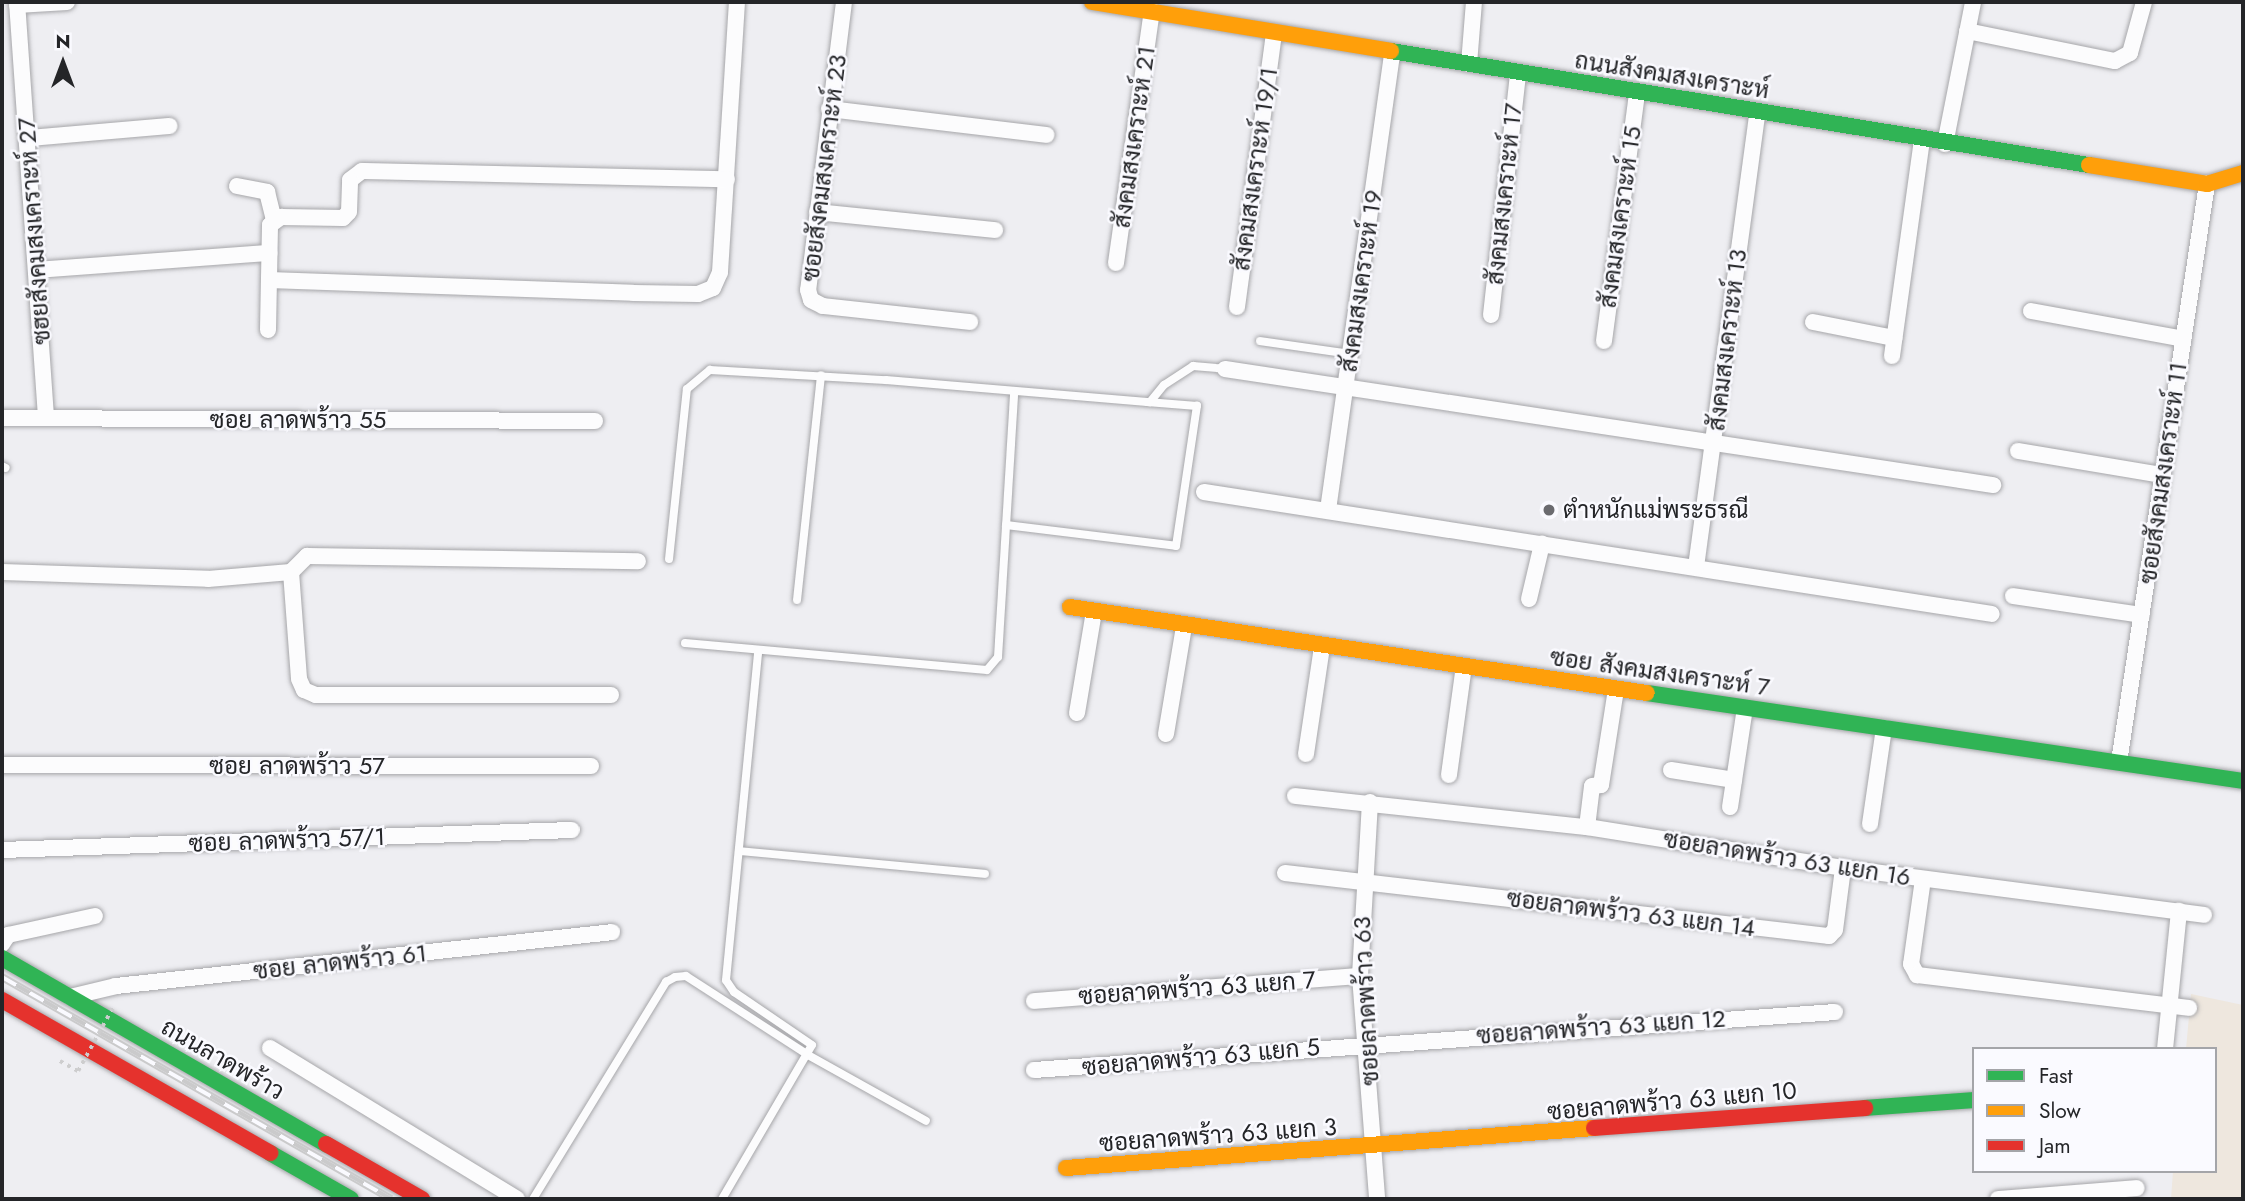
<!DOCTYPE html>
<meta charset="utf-8">
<style>
body{margin:0}
#map{position:relative;width:2245px;height:1201px;overflow:hidden;background:#eeeef2;font-family:Jost,Sarabun,sans-serif}
div>[style]{position:absolute}
.education>*{inset:0;background:#eee7de}
.path>*{height:3.5px;margin-top:-1.75px;transform-origin:0;background:repeating-linear-gradient(90deg,#cdcdce 0 3.5px,transparent 0 8.5px)}
.roads{filter:drop-shadow(0 0 2px #a6a6a9) drop-shadow(0 0 2px #a6a6a9)}
.lane>*{height:8px;margin:-4px;padding:0 4px;transform-origin:4px;border-radius:4px;background:#fcfcfd}
.street>*{height:16px;margin:-8px;padding:0 8px;transform-origin:8px;border-radius:8px;background:#fcfcfd}
.fast>*{height:16px;margin:-8px;padding:0 8px;transform-origin:8px;border-radius:8px;background:#30b455}
.slow>*{height:16px;margin:-8px;padding:0 8px;transform-origin:8px;border-radius:8px;background:#ff9f0a}
.jam>*{height:16px;margin:-8px;padding:0 8px;transform-origin:8px;border-radius:8px;background:#e5322d}
.rail>*{height:8px;margin-top:-4px;transform-origin:0;background:repeating-linear-gradient(90deg,#fafaff 0 16px,#cacacb 0 32px);box-sizing:border-box;border-block:2px solid #cacacb}
.path-bridge>*{height:3.5px;margin-top:-1.75px;transform-origin:0;background:repeating-linear-gradient(90deg,#cdcdce 0 3.5px,transparent 0 8.5px)}
.dots>*{width:19px;height:19px;translate:-50% -50%;box-sizing:border-box;border:4px solid #fafaff;border-radius:50%}
span{translate:-50% -50%;white-space:nowrap;text-align:center;line-height:1.15;-webkit-text-stroke:5px #fafaff;paint-order:stroke}
.street-label{font-size:24px;color:#242528}
.poi-label{font-size:24px;color:#242528}
.left{translate:0 -50%;text-align:left}
.frame{position:absolute;inset:0;border:4px solid #242528;pointer-events:none}
.legend{position:absolute;left:1972px;top:1047px;width:245px;height:126px;box-sizing:border-box;background:#fafaff;border:2px solid #a4a5a9;margin:0;padding:9px 12px;list-style:none;font-size:21px;color:#242528}
.legend li{display:flex;align-items:center;gap:14px;height:35px}
.legend b{width:35px;border:2px solid #a4a5a9}
.north{position:absolute;left:28px;top:28px;width:70px;height:70px;-webkit-text-stroke:5px #fafaff;paint-order:stroke;rotate:0deg;font-size:19px;font-weight:700;line-height:28px;text-align:center;color:#242528}
.north::after{content:'';display:block;margin:auto;width:24px;height:32px;background:#242528;clip-path:polygon(50% 0,100% 100%,50% 72%,0 100%)}
</style>
<div id="map">
<div class="education">
<div style="clip-path:polygon(2191px 994px,2243px 1005px,2243px 1199px,2171px 1199px,2173px 1171px,2215px 1171px,2215px 1049px,2186px 1049px)"></div>
</div>
<div class="path">
<div style="left:60px;top:1061px;width:21px;rotate:29deg"></div>
</div>
<div class="roads">
<div class="lane">
<div style="left:1260px;top:341px;width:91px;rotate:8.2deg"></div>
<div style="left:2px;top:466px;width:4px;rotate:27deg"></div>
<div style="left:1006px;top:525px;width:171px;rotate:7deg"></div>
<div style="left:1176px;top:546px;width:142px;rotate:-81.5deg"></div>
<div style="left:1197px;top:406px;width:50px;rotate:-175.4deg"></div>
<div style="left:669px;top:559px;width:171px;rotate:-84deg"></div>
<div style="left:687px;top:389px;width:30px;rotate:-40deg"></div>
<div style="left:710px;top:370px;width:176px;rotate:3.3deg"></div>
<div style="left:886px;top:380px;width:265px;rotate:4.8deg"></div>
<div style="left:1150px;top:402px;width:22px;rotate:-51deg"></div>
<div style="left:1164px;top:385px;width:35px;rotate:-33deg"></div>
<div style="left:1193px;top:366px;width:32px;rotate:5deg"></div>
<div style="left:797px;top:600px;width:226px;rotate:-83.9deg"></div>
<div style="left:685px;top:643px;width:303px;rotate:5.1deg"></div>
<div style="left:987px;top:670px;width:17px;rotate:-50deg"></div>
<div style="left:998px;top:657px;width:263px;rotate:-86.5deg"></div>
<div style="left:739px;top:851px;width:247px;rotate:5.3deg"></div>
<div style="left:533px;top:1199px;width:255px;rotate:-58.5deg"></div>
<div style="left:666px;top:982px;width:10px;rotate:-29deg"></div>
<div style="left:675px;top:977px;width:11px;rotate:-5deg"></div>
<div style="left:686px;top:976px;width:145px;rotate:32.9deg"></div>
<div style="left:808px;top:1055px;width:135px;rotate:29.2deg"></div>
<div style="left:722px;top:1199px;width:178px;rotate:-59.7deg"></div>
<div style="left:812px;top:1045px;width:94px;rotate:-145.8deg"></div>
<div style="left:734px;top:992px;width:14px;rotate:-124deg"></div>
<div style="left:726px;top:980px;width:331px;rotate:-84.4deg"></div>
</div>
<div class="street">
<div style="left:17px;top:2px;width:417px;rotate:86deg"></div>
<div style="left:844px;top:2px;width:290px;rotate:97.1deg"></div>
<div style="left:808px;top:290px;width:10px;rotate:73deg"></div>
<div style="left:811px;top:300px;width:13px;rotate:27deg"></div>
<div style="left:823px;top:306px;width:148px;rotate:6.2deg"></div>
<div style="left:17px;top:5px;width:50px;rotate:-3.4deg"></div>
<div style="left:1967px;top:31px;width:151px;rotate:11.5deg"></div>
<div style="left:2115px;top:61px;width:17px;rotate:-28deg"></div>
<div style="left:2130px;top:53px;width:53px;rotate:-74.6deg"></div>
<div style="left:1469px;top:64px;width:62px;rotate:-85.4deg"></div>
<div style="left:829px;top:109px;width:219px;rotate:6.8deg"></div>
<div style="left:29px;top:138px;width:141px;rotate:-4.9deg"></div>
<div style="left:1945px;top:144px;width:145px;rotate:-78.8deg"></div>
<div style="left:237px;top:186px;width:31px;rotate:11deg"></div>
<div style="left:267px;top:192px;width:29px;rotate:76deg"></div>
<div style="left:817px;top:212px;width:179px;rotate:5.8deg"></div>
<div style="left:1116px;top:263px;width:255px;rotate:-81.9deg"></div>
<div style="left:37px;top:270px;width:233px;rotate:-4.2deg"></div>
<div style="left:269px;top:280px;width:364px;rotate:2deg"></div>
<div style="left:633px;top:293px;width:65px;rotate:0.9deg"></div>
<div style="left:698px;top:294px;width:16px;rotate:-22deg"></div>
<div style="left:713px;top:288px;width:17px;rotate:-66deg"></div>
<div style="left:720px;top:272px;width:271px;rotate:-86.4deg"></div>
<div style="left:1237px;top:307px;width:277px;rotate:-82.3deg"></div>
<div style="left:2031px;top:311px;width:155px;rotate:10.4deg"></div>
<div style="left:1491px;top:315px;width:244px;rotate:-83.6deg"></div>
<div style="left:1813px;top:322px;width:83px;rotate:11.2deg"></div>
<div style="left:268px;top:330px;width:105px;rotate:-88.9deg"></div>
<div style="left:270px;top:225px;width:14px;rotate:-36deg"></div>
<div style="left:281px;top:217px;width:62px;rotate:0.9deg"></div>
<div style="left:343px;top:218px;width:8px;rotate:-45deg"></div>
<div style="left:349px;top:212px;width:32px;rotate:-88deg"></div>
<div style="left:350px;top:180px;width:15px;rotate:-37deg"></div>
<div style="left:362px;top:171px;width:365px;rotate:1.3deg"></div>
<div style="left:1604px;top:341px;width:250px;rotate:-82.4deg"></div>
<div style="left:1892px;top:356px;width:218px;rotate:-82.1deg"></div>
<div style="left:1225px;top:369px;width:777px;rotate:8.59deg"></div>
<div style="left:2px;top:418px;width:593px;rotate:0.29deg"></div>
<div style="left:2018px;top:451px;width:146px;rotate:9.5deg"></div>
<div style="left:1204px;top:492px;width:797px;rotate:8.8deg"></div>
<div style="left:1328px;top:510px;width:462px;rotate:-82deg"></div>
<div style="left:1696px;top:567px;width:458px;rotate:-82.3deg"></div>
<div style="left:2px;top:572px;width:206px;rotate:1.9deg"></div>
<div style="left:208px;top:579px;width:83px;rotate:-4.8deg"></div>
<div style="left:291px;top:572px;width:23px;rotate:-45deg"></div>
<div style="left:307px;top:556px;width:331px;rotate:0.9deg"></div>
<div style="left:291px;top:572px;width:107px;rotate:85.7deg"></div>
<div style="left:299px;top:679px;width:12px;rotate:66deg"></div>
<div style="left:304px;top:690px;width:13px;rotate:23deg"></div>
<div style="left:316px;top:695px;width:295px"></div>
<div style="left:2013px;top:596px;width:130px;rotate:8.4deg"></div>
<div style="left:1529px;top:599px;width:57px;rotate:-76.7deg"></div>
<div style="left:1077px;top:713px;width:103px;rotate:-80.5deg"></div>
<div style="left:1166px;top:734px;width:109px;rotate:-80.5deg"></div>
<div style="left:1306px;top:754px;width:108px;rotate:-81.5deg"></div>
<div style="left:2119px;top:762px;width:585px;rotate:-81.34deg"></div>
<div style="left:2px;top:765px;width:589px;rotate:0.1deg"></div>
<div style="left:1671px;top:770px;width:64px;rotate:9deg"></div>
<div style="left:1449px;top:775px;width:110px;rotate:-82.2deg"></div>
<div style="left:1295px;top:796px;width:294px;rotate:6.1deg"></div>
<div style="left:1587px;top:827px;width:259px;rotate:9.1deg"></div>
<div style="left:1843px;top:868px;width:364px;rotate:7.4deg"></div>
<div style="left:1370px;top:802px;width:174px;rotate:93.3deg"></div>
<div style="left:1360px;top:976px;width:224px;rotate:85.6deg"></div>
<div style="left:1730px;top:807px;width:100px;rotate:-81.4deg"></div>
<div style="left:1870px;top:824px;width:97px;rotate:-81.7deg"></div>
<div style="left:1587px;top:827px;width:41px;rotate:-83deg"></div>
<div style="left:1592px;top:786px;width:9px;rotate:-6deg"></div>
<div style="left:1601px;top:785px;width:97px;rotate:-81.1deg"></div>
<div style="left:2px;top:850px;width:570px;rotate:-2.01deg"></div>
<div style="left:1285px;top:873px;width:548px;rotate:6.61deg"></div>
<div style="left:1829px;top:936px;width:8px;rotate:-45deg"></div>
<div style="left:1835px;top:930px;width:63px;rotate:-82.6deg"></div>
<div style="left:1923px;top:879px;width:86px;rotate:98deg"></div>
<div style="left:1911px;top:964px;width:13px;rotate:61deg"></div>
<div style="left:1917px;top:975px;width:274px;rotate:6.9deg"></div>
<div style="left:2px;top:944px;width:11px;rotate:-56deg"></div>
<div style="left:8px;top:935px;width:89px;rotate:-12.3deg"></div>
<div style="left:70px;top:997px;width:47px;rotate:-13.4deg"></div>
<div style="left:116px;top:986px;width:499px;rotate:-6.2deg"></div>
<div style="left:1034px;top:1001px;width:327px;rotate:-4.4deg"></div>
<div style="left:270px;top:1048px;width:289px;rotate:31.4deg"></div>
<div style="left:2165px;top:1049px;width:139px;rotate:-84.2deg"></div>
<div style="left:1034px;top:1070px;width:803px;rotate:-4.14deg"></div>
<div style="left:1998px;top:1199px;width:139px;rotate:-4.5deg"></div>
</div>
<div class="fast">
<div style="left:1391px;top:51px;width:707px;rotate:9.28deg"></div>
<div style="left:1647px;top:693px;width:602px;rotate:8.4deg"></div>
<div style="left:2px;top:958px;width:374px;rotate:29.9deg"></div>
<div style="left:1865px;top:1108px;width:109px;rotate:-4.2deg"></div>
<div style="left:270px;top:1153px;width:93px;rotate:29.6deg"></div>
</div>
<div class="slow">
<div style="left:1092px;top:2px;width:303px;rotate:9.3deg"></div>
<div style="left:2089px;top:165px;width:120px;rotate:9.1deg"></div>
<div style="left:2207px;top:184px;width:38px;rotate:-17deg"></div>
<div style="left:1070px;top:607px;width:583px;rotate:8.48deg"></div>
<div style="left:1066px;top:1168px;width:530px;rotate:-4.33deg"></div>
</div>
<div class="jam">
<div style="left:2px;top:1000px;width:309px;rotate:29.7deg"></div>
<div style="left:1594px;top:1128px;width:272px;rotate:-4.2deg"></div>
<div style="left:326px;top:1144px;width:111px;rotate:29.8deg"></div>
</div>
</div>
<div class="rail">
<div style="left:2px;top:977px;width:448px;rotate:29.7deg"></div>
</div>
<div class="path-bridge">
<div style="left:78px;top:1071px;width:73px;rotate:-61.3deg"></div>
</div>
<div class="dots">
<div style="left:1549px;top:510px;background:#6b6b6f"></div>
</div>
<div class="street-label">
<span style="left:1672px;top:75px;rotate:9deg">ถนนสังคมสงเคราะห์</span>
<span style="left:1134px;top:137px;rotate:-82deg">สังคมสงเคราะห์ 21</span>
<span style="left:824px;top:168px;rotate:-83deg">ซอยสังคมสงเคราะห์ 23</span>
<span style="left:1255px;top:169px;rotate:-82deg">สังคมสงเคราะห์ 19/1</span>
<span style="left:1504px;top:194px;rotate:-84deg">สังคมสงเคราะห์ 17</span>
<span style="left:1620px;top:217px;rotate:-82deg">สังคมสงเคราะห์ 15</span>
<span style="left:34px;top:231px;rotate:-94deg">ซฮยสังคมสงเคราะห์ 27</span>
<span style="left:1361px;top:281px;rotate:-82deg">สังคมสงเคราะห์ 19</span>
<span style="left:1727px;top:340px;rotate:-83deg">สังคมสงเคราะห์ 13</span>
<span style="left:298px;top:420px">ซอย ลาดพร้าว 55</span>
<span style="left:2163px;top:473px;rotate:-82deg">ซอยสังคมสงเคราะห์ 11</span>
<span style="left:1660px;top:672px;rotate:8deg">ซอย สังคมสงเคราะห์ 7</span>
<span style="left:297px;top:766px">ซอย ลาดพร้าว 57</span>
<span style="left:287px;top:840px;rotate:-2deg">ซอย ลาดพร้าว 57/1</span>
<span style="left:1787px;top:858px;rotate:9deg">ซอยลาดพร้าว 63 แยก 16</span>
<span style="left:1631px;top:913px;rotate:7deg">ซอยลาดพร้าว 63 แยก 14</span>
<span style="left:340px;top:962px;rotate:-6deg">ซอย ลาดพร้าว 61</span>
<span style="left:1197px;top:988px;rotate:-4deg">ซอยลาดพร้าว 63 แยก 7</span>
<span style="left:1366px;top:1001px;rotate:-93deg">ซอยลาดพร้าว 63</span>
<span style="left:1601px;top:1027px;rotate:-4deg">ซอยลาดพร้าว 63 แยก 12</span>
<span style="left:1201px;top:1057px;rotate:-5deg">ซอยลาดพร้าว 63 แยก 5</span>
<span style="left:223px;top:1059px;rotate:30deg">ถนนลาดพร้าว</span>
<span style="left:1672px;top:1101px;rotate:-5deg">ซอยลาดพร้าว 63 แยก 10</span>
<span style="left:1218px;top:1135px;rotate:-4deg">ซอยลาดพร้าว 63 แยก 3</span>
</div>
<div class="poi-label">
<span class="left" style="left:1563px;top:510px">ตำหนักแม่พระธรณี</span>
</div>
<div class="frame"></div>
<ul class="legend">
<li><b style="height:9px;background:#30b455"></b>Fast</li>
<li><b style="height:9px;background:#ff9f0a"></b>Slow</li>
<li><b style="height:9px;background:#e5322d"></b>Jam</li>
</ul>
<div class="north">N</div>
</div>
